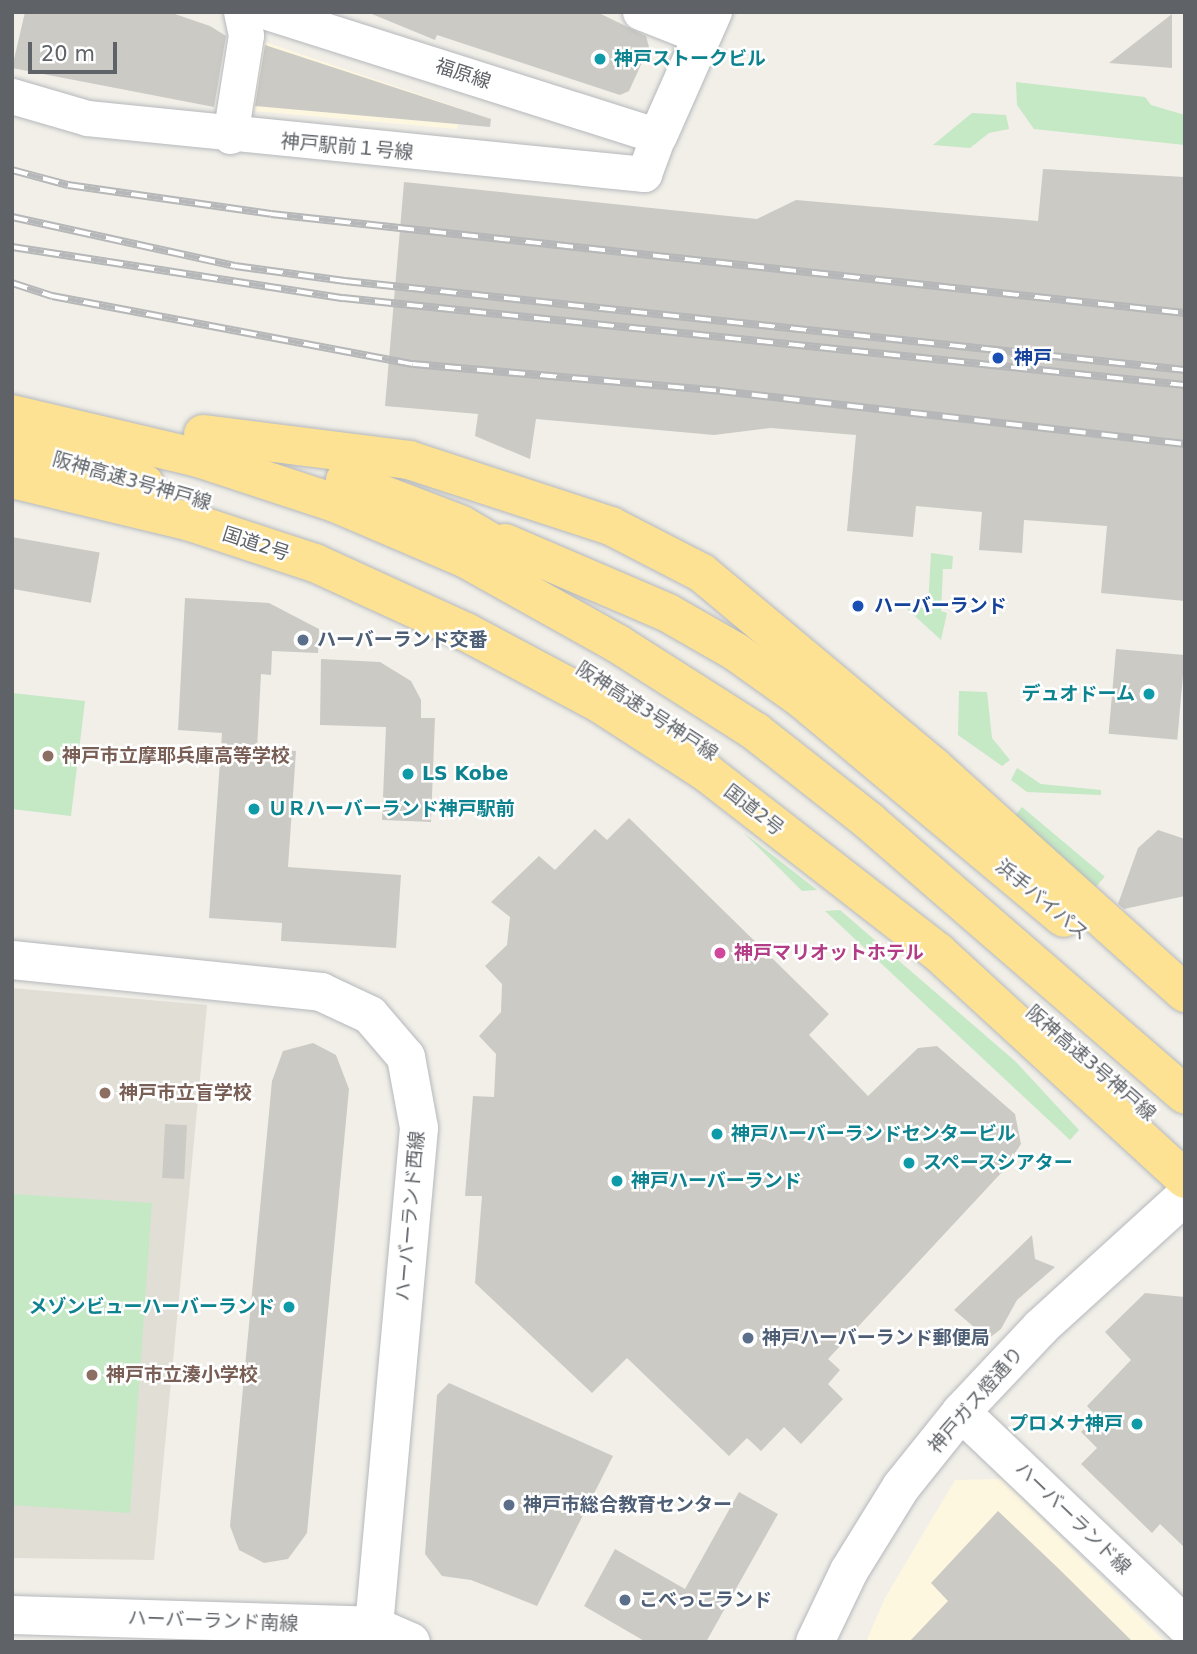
<!DOCTYPE html>
<meta charset="utf-8">
<style>
body{margin:0}
#map{position:relative;width:1197px;height:1654px;overflow:hidden;background:#f1efe8;font-family:"DejaVu Sans","Noto Sans JP",sans-serif}
div>[style]{position:absolute}
.commercial>*{inset:0;background:#fef7e0}
.education>*{inset:0;background:#e1ded6}
.green>*{inset:0;background:#c5e8c5;transform-origin:0 0}
.building>*{inset:0;background:#cccac5;transform-origin:0 0}
.roads{filter:drop-shadow(0 0 2px #b5b8bc) drop-shadow(0 0 2px #b5b8bc)}
.street>*{height:35px;margin:-17.5px;padding:0 17.5px;transform-origin:17.5px;border-radius:17.5px;background:#fff}
.secondary>*{height:38px;margin:-19px;padding:0 19px;transform-origin:19px;border-radius:19px;background:#fff}
.highway>*{height:38px;margin:-19px;padding:0 19px;transform-origin:19px;border-radius:19px;background:#fde293}
.rail>*{height:8px;margin-top:-4px;transform-origin:0;background:repeating-linear-gradient(90deg,#fff 0 16px,#b6b7b8 0 32px);box-sizing:border-box;border-block:2px solid #b6b7b8}
.dots>*{width:19px;height:19px;translate:-50% -50%;box-sizing:border-box;border:4px solid #fff;border-radius:50%}
span{translate:-50% -50%;white-space:nowrap;text-align:center;line-height:1.15;-webkit-text-stroke:5px #fff;paint-order:stroke}
.culture-label{font-size:19px;color:#0d838f;font-weight:700}
.left{translate:0 -50%;text-align:left}
.right{translate:-100% -50%;text-align:right}
.street-label{font-size:19px;color:#5f6368}
.transit-label{font-size:19px;color:#164399;font-weight:700}
.service-label{font-size:19px;color:#4e5e75;font-weight:700}
.education-label{font-size:19px;color:#785e54;font-weight:700}
.hotel-label{font-size:19px;color:#b23c85;font-weight:700}
.frame{position:absolute;inset:0;border:14px solid #5f6368;pointer-events:none}
.scale{position:absolute;left:28px;top:42px;width:89px;height:32px;box-sizing:border-box;border:4px solid #5f6368;border-top:0;padding-left:9px;font-size:21px;line-height:24px;white-space:nowrap;color:#5f6368;-webkit-text-stroke:5px #fff;paint-order:stroke}
</style>
<div id="map">
<div class="commercial">
<div style="clip-path:polygon(253px 38px,462px 109px,457px 129px,244px 110px)"></div>
<div style="clip-path:polygon(1002px 1479px,1165px 1642px,866px 1642px,885px 1598px,955px 1480px)"></div>
</div>
<div class="education">
<div style="clip-path:polygon(12px 988px,207px 1005px,154px 1560px,12px 1558px)"></div>
</div>
<div class="green">
<div style="clip-path:polygon(1016px 82px,1145px 97px,1151px 105px,1185px 115px,1185px 145px,1034px 129px,1017px 105px)"></div>
<div style="clip-path:polygon(972px 113px,1006px 115px,1009px 129px,989px 133px,970px 148px,933px 145px)"></div>
<div style="clip-path:polygon(931px 553px,953px 556px,952px 569px,943px 569px,941px 611px,947px 613px,941px 640px,905px 607px,928px 608px)"></div>
<div style="clip-path:polygon(959px 691px,987px 692px,992px 738px,1010px 760px,1002px 766px,958px 735px)"></div>
<div style="clip-path:polygon(12px 693px,85px 701px,71px 816px,12px 809px)"></div>
<div style="clip-path:polygon(1017px 768px,1041px 784px,1101px 790px,1101px 795px,1027px 792px,1011px 780px)"></div>
<div style="left:1022px;top:807px;width:108px;height:14px;rotate:40deg"></div>
<div style="clip-path:polygon(744px 833px,817px 890px,802px 891px)"></div>
<div style="clip-path:polygon(840px 910px,1015px 1061px,1079px 1130px,1070px 1140px,825px 911px)"></div>
<div style="clip-path:polygon(12px 1194px,152px 1203px,130px 1513px,12px 1505px)"></div>
</div>
<div class="building">
<div style="clip-path:polygon(25px 12px,169px 12px,210px 26px,226px 36px,214px 107px,12px 68px)"></div>
<div style="clip-path:polygon(367px 12px,597px 12px,646px 36px,649px 47px,629px 91px,620px 95px,437px 35px,435px 40px)"></div>
<div style="clip-path:polygon(1172px 14px,1172px 68px,1109px 63px)"></div>
<div style="clip-path:polygon(265px 45px,491px 119px,490px 127px,255px 106px)"></div>
<div style="clip-path:polygon(1043px 169px,1185px 177px,1185px 601px,1101px 593px,1107px 526px,1024px 520px,1022px 553px,979px 550px,982px 512px,916px 506px,913px 537px,847px 531px,856px 435px,771px 428px,714px 435px,536px 419px,530px 459px,475px 436px,478px 414px,385px 406px,404px 182px,757px 219px,796px 200px,1038px 221px)"></div>
<div style="left:12px;top:537px;width:89px;height:51px;rotate:10deg"></div>
<div style="clip-path:polygon(185px 598px,269px 603px,319px 629px,318px 653px,272px 651px,271px 675px,261px 674px,257px 749px,296px 751px,288px 867px,401px 875px,396px 948px,281px 941px,282px 923px,209px 918px,222px 733px,178px 730px)"></div>
<div style="left:1116px;top:649px;width:69px;height:85px;rotate:5deg"></div>
<div style="clip-path:polygon(321px 659px,380px 662px,411px 681px,421px 700px,421px 718px,435px 718px,431px 822px,382px 820px,386px 727px,320px 725px)"></div>
<div style="clip-path:polygon(629px 818px,829px 1014px,809px 1035px,868px 1096px,918px 1048px,937px 1046px,1015px 1114px,1021px 1144px,1003px 1171px,828px 1359px,840px 1370px,828px 1384px,843px 1399px,801px 1444px,784px 1427px,761px 1451px,747px 1438px,729px 1456px,627px 1358px,592px 1393px,475px 1283px,482px 1196px,465px 1196px,473px 1096px,494px 1097px,496px 1054px,479px 1036px,501px 1012px,502px 984px,485px 966px,507px 945px,510px 917px,491px 902px,539px 856px,555px 870px,595px 829px,607px 840px)"></div>
<div style="clip-path:polygon(1158px 830px,1185px 839px,1185px 896px,1124px 909px,1118px 904px,1138px 848px)"></div>
<div style="clip-path:polygon(313px 1043px,336px 1055px,349px 1089px,307px 1533px,288px 1559px,264px 1563px,239px 1550px,230px 1526px,272px 1081px,283px 1051px)"></div>
<div style="left:165px;top:1124px;width:22px;height:54px;rotate:3deg"></div>
<div style="clip-path:polygon(1032px 1235px,1035px 1259px,1055px 1267px,1017px 1300px,1001px 1329px,988px 1339px,954px 1310px)"></div>
<div style="clip-path:polygon(1145px 1293px,1185px 1297px,1185px 1548px,1160px 1524px,1152px 1533px,1081px 1464px,1097px 1448px,1081px 1432px,1096px 1416px,1087px 1406px,1131px 1360px,1105px 1332px)"></div>
<div style="clip-path:polygon(449px 1383px,613px 1456px,537px 1606px,471px 1580px,442px 1576px,425px 1554px,437px 1395px)"></div>
<div style="clip-path:polygon(739px 1492px,778px 1514px,706px 1642px,646px 1642px,584px 1606px,615px 1549px,685px 1589px)"></div>
<div style="clip-path:polygon(998px 1511px,1058px 1568px,1133px 1642px,909px 1642px,948px 1601px,931px 1583px)"></div>
</div>
<div class="roads">
<div class="street">
<div style="left:640px;top:12px;width:66px;rotate:21.5deg"></div>
<div style="left:12px;top:96px;width:78px;rotate:16.3deg"></div>
<div style="left:87px;top:118px;width:560px;rotate:5.74deg"></div>
<div style="left:644px;top:174px;width:40px;rotate:-69.8deg"></div>
<div style="left:658px;top:136px;width:410px;rotate:-162.4deg"></div>
<div style="left:230px;top:136px;width:102px;rotate:-81deg"></div>
<div style="left:246px;top:35px;width:24px;rotate:-102deg"></div>
</div>
<div class="secondary">
<div style="left:658px;top:136px;width:136px;rotate:-66.1deg"></div>
<div style="left:12px;top:960px;width:311px;rotate:5.9deg"></div>
<div style="left:321px;top:992px;width:54px;rotate:25.1deg"></div>
<div style="left:370px;top:1015px;width:55px;rotate:49.4deg"></div>
<div style="left:406px;top:1057px;width:72px;rotate:79.6deg"></div>
<div style="left:419px;top:1128px;width:500px;rotate:95.16deg"></div>
<div style="left:961px;top:1412px;width:309px;rotate:43.6deg"></div>
<div style="left:12px;top:1615px;width:362px;rotate:1.7deg"></div>
<div style="left:374px;top:1626px;width:40px;rotate:23.4deg"></div>
<div style="left:815px;top:1642px;width:79px;rotate:-64.4deg"></div>
<div style="left:849px;top:1571px;width:99px;rotate:-58.2deg"></div>
<div style="left:901px;top:1487px;width:96px;rotate:-51.3deg"></div>
<div style="left:961px;top:1412px;width:117px;rotate:-46.7deg"></div>
<div style="left:1041px;top:1327px;width:195px;rotate:-42.3deg"></div>
</div>
<div class="highway">
<div style="left:12px;top:414px;width:191px;rotate:13.3deg"></div>
<div style="left:198px;top:458px;width:144px;rotate:18.2deg"></div>
<div style="left:335px;top:503px;width:142px;rotate:23.1deg"></div>
<div style="left:466px;top:559px;width:174px;rotate:29.2deg"></div>
<div style="left:618px;top:644px;width:164px;rotate:32.5deg"></div>
<div style="left:756px;top:732px;width:144px;rotate:38.2deg"></div>
<div style="left:869px;top:821px;width:418px;rotate:40.9deg"></div>
<div style="left:203px;top:434px;width:208px;rotate:7.2deg"></div>
<div style="left:409px;top:460px;width:213px;rotate:18.1deg"></div>
<div style="left:611px;top:526px;width:102px;rotate:27.3deg"></div>
<div style="left:702px;top:573px;width:302px;rotate:39.9deg"></div>
<div style="left:934px;top:767px;width:338px;rotate:42deg"></div>
<div style="left:12px;top:450px;width:137px;rotate:14.3deg"></div>
<div style="left:12px;top:479px;width:180px;rotate:13.5deg"></div>
<div style="left:187px;top:521px;width:135px;rotate:18.2deg"></div>
<div style="left:315px;top:563px;width:166px;rotate:24.6deg"></div>
<div style="left:466px;top:632px;width:151px;rotate:28.1deg"></div>
<div style="left:599px;top:703px;width:129px;rotate:32.9deg"></div>
<div style="left:707px;top:773px;width:292px;rotate:37.8deg"></div>
<div style="left:938px;top:952px;width:335px;rotate:42.6deg"></div>
<div style="left:345px;top:480px;width:125px;rotate:21deg"></div>
<div style="left:462px;top:525px;width:77px;rotate:30.6deg"></div>
<div style="left:505px;top:543px;width:177px;rotate:23.2deg"></div>
<div style="left:668px;top:613px;width:78px;rotate:29.8deg"></div>
<div style="left:736px;top:652px;width:81px;rotate:35.5deg"></div>
<div style="left:802px;top:699px;width:341px;rotate:39.9deg"></div>
</div>
</div>
<div class="rail">
<div style="left:12px;top:170px;width:58px;rotate:15deg"></div>
<div style="left:68px;top:185px;width:205px;rotate:8.1deg"></div>
<div style="left:271px;top:214px;width:919px;rotate:6.18deg"></div>
<div style="left:12px;top:217px;width:228px;rotate:12.4deg"></div>
<div style="left:235px;top:266px;width:111px;rotate:7.8deg"></div>
<div style="left:345px;top:281px;width:845px;rotate:6.05deg"></div>
<div style="left:12px;top:247px;width:335px;rotate:8.8deg"></div>
<div style="left:343px;top:298px;width:846px;rotate:5.9deg"></div>
<div style="left:12px;top:283px;width:42px;rotate:18deg"></div>
<div style="left:52px;top:296px;width:367px;rotate:10.7deg"></div>
<div style="left:413px;top:364px;width:308px;rotate:5deg"></div>
<div style="left:720px;top:391px;width:468px;rotate:6.5deg"></div>
</div>
<div class="dots">
<div style="left:600px;top:59px;background:#0f9aa8"></div>
<div style="left:998px;top:358px;background:#1a4fb4"></div>
<div style="left:858px;top:606px;background:#1a4fb4"></div>
<div style="left:303px;top:640px;background:#5c6f8a"></div>
<div style="left:1149px;top:694px;background:#0f9aa8"></div>
<div style="left:48px;top:756px;background:#8d6e63"></div>
<div style="left:408px;top:774px;background:#0f9aa8"></div>
<div style="left:254px;top:809px;background:#0f9aa8"></div>
<div style="left:720px;top:953px;background:#d1479c"></div>
<div style="left:105px;top:1093px;background:#8d6e63"></div>
<div style="left:717px;top:1134px;background:#0f9aa8"></div>
<div style="left:909px;top:1163px;background:#0f9aa8"></div>
<div style="left:617px;top:1181px;background:#0f9aa8"></div>
<div style="left:289px;top:1307px;background:#0f9aa8"></div>
<div style="left:748px;top:1338px;background:#5c6f8a"></div>
<div style="left:92px;top:1375px;background:#8d6e63"></div>
<div style="left:1137px;top:1424px;background:#0f9aa8"></div>
<div style="left:509px;top:1505px;background:#5c6f8a"></div>
<div style="left:625px;top:1600px;background:#5c6f8a"></div>
</div>
<div class="culture-label">
<span class="left" style="left:614px;top:59px">神戸ストークビル</span>
<span class="right" style="left:1135px;top:694px">デュオドーム</span>
<span class="left" style="left:422px;top:774px">LS Kobe</span>
<span class="left" style="left:268px;top:809px">ＵＲハーバーランド神戸駅前</span>
<span class="left" style="left:731px;top:1134px">神戸ハーバーランドセンタービル</span>
<span class="left" style="left:923px;top:1163px">スペースシアター</span>
<span class="left" style="left:631px;top:1181px">神戸ハーバーランド</span>
<span class="right" style="left:275px;top:1307px">メゾンビューハーバーランド</span>
<span class="right" style="left:1123px;top:1424px">プロメナ神戸</span>
</div>
<div class="street-label">
<span style="left:463px;top:74px;rotate:18deg">福原線</span>
<span style="left:347px;top:147px;rotate:5deg">神戸駅前１号線</span>
<span style="left:132px;top:481px;rotate:16deg">阪神高速3号神戸線</span>
<span style="left:256px;top:544px;rotate:18deg">国道2号</span>
<span style="left:647px;top:711px;rotate:33deg">阪神高速3号神戸線</span>
<span style="left:754px;top:810px;rotate:38deg">国道2号</span>
<span style="left:1042px;top:900px;rotate:40deg">浜手バイパス</span>
<span style="left:1091px;top:1063px;rotate:41deg">阪神高速3号神戸線</span>
<span style="left:410px;top:1216px;rotate:-85deg">ハーバーランド西線</span>
<span style="left:976px;top:1400px;rotate:-49deg">神戸ガス燈通り</span>
<span style="left:1073px;top:1518px;rotate:44deg">ハーバーランド線</span>
<span style="left:213px;top:1621px;rotate:2deg">ハーバーランド南線</span>
</div>
<div class="transit-label">
<span class="left" style="left:1014px;top:358px">神戸</span>
<span class="left" style="left:874px;top:606px">ハーバーランド</span>
</div>
<div class="service-label">
<span class="left" style="left:317px;top:640px">ハーバーランド交番</span>
<span class="left" style="left:762px;top:1338px">神戸ハーバーランド郵便局</span>
<span class="left" style="left:523px;top:1505px">神戸市総合教育センター</span>
<span class="left" style="left:639px;top:1600px">こべっこランド</span>
</div>
<div class="education-label">
<span class="left" style="left:62px;top:756px">神戸市立摩耶兵庫高等学校</span>
<span class="left" style="left:119px;top:1093px">神戸市立盲学校</span>
<span class="left" style="left:106px;top:1375px">神戸市立湊小学校</span>
</div>
<div class="hotel-label">
<span class="left" style="left:734px;top:953px">神戸マリオットホテル</span>
</div>
<div class="frame"></div>
<div class="scale">20 m</div>
</div>
